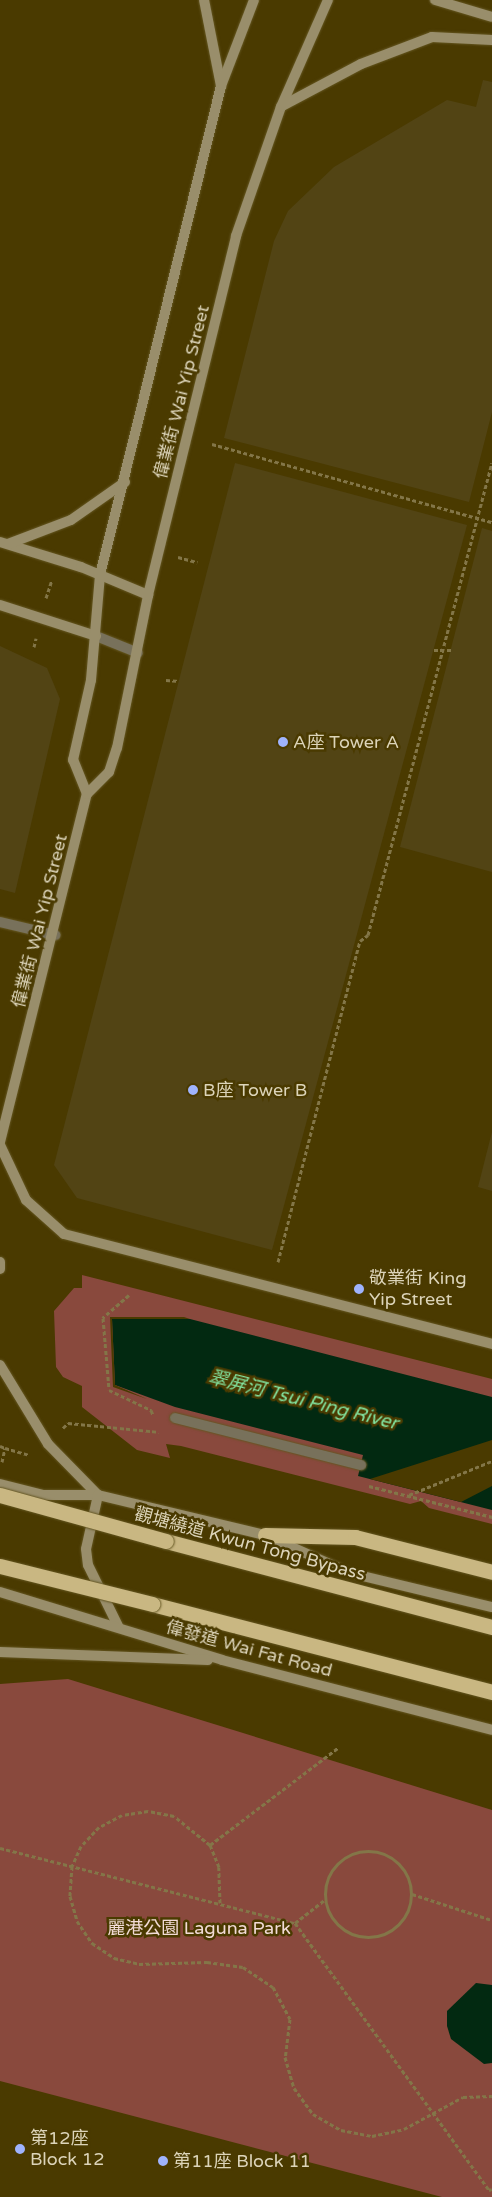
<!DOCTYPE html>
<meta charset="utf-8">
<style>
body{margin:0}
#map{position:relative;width:492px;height:2197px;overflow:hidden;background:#4a3a00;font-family:"Varela Round","Noto Sans TC",sans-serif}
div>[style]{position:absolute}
.built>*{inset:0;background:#524414}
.green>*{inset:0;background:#89493d}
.water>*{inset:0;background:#022911}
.pier>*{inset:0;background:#4a3a00}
.path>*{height:3px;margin-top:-1.5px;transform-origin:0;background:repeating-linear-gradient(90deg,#837648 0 4px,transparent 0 6.5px)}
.path>.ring{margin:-1.5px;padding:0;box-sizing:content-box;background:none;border:3px solid #837648;border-radius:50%}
.roads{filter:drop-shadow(0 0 1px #645621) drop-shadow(0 0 1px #645621)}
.lane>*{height:10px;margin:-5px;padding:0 5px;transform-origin:5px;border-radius:5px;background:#78715b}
.street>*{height:10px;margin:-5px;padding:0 5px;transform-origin:5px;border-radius:5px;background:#78715b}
.secondary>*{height:10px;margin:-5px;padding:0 5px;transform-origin:5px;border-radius:5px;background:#998e6b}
.highway>*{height:15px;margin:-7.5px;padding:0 7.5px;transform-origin:7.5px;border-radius:7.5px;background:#c9b782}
.path-bridge>*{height:3px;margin-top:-1.5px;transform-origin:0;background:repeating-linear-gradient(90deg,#837648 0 4px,transparent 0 6.5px)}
.bridges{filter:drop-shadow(0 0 1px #645621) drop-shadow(0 0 1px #645621)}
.highway-bridge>*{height:15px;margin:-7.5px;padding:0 7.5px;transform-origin:7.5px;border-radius:7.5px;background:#c9b782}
.dots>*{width:14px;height:14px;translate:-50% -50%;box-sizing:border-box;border:2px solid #4a3a00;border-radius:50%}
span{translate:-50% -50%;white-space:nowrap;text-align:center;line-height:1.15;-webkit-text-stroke:5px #4a3a00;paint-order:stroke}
.street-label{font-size:18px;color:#dcd4b9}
.poi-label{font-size:18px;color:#dcd4b9}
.left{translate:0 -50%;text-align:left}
.park-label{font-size:18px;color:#f2dbd6}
.water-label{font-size:19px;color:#82e39f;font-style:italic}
</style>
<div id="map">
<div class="built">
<div style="clip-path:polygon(483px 80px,492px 82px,492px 412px,469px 502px,224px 438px,274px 241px,288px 211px,334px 167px,447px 100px,476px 107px)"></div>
<div style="clip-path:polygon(235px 463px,467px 525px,272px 1250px,77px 1198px,54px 1165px)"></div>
<div style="clip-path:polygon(482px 528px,492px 531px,492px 872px,400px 847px)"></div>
<div style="clip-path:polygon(0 646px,47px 668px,60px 699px,15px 893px,0 889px)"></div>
<div style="clip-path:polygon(492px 1132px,492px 1191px,478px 1187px)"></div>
</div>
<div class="green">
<div style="clip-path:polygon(82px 1275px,492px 1379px,492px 1524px,429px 1508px,421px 1501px,410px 1504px,181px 1446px,166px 1444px,170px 1458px,137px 1450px,82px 1407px,82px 1386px,63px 1377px,56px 1367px,54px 1311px,74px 1288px,82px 1288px)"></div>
<div style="clip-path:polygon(68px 1679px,492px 1810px,492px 2197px,442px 2197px,0 2081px,0 1684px)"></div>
</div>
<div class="water">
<div style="clip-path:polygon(112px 1319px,190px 1319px,492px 1397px,492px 1510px,358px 1476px,363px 1455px,175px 1407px,115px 1385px)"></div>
<div style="clip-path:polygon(476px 1983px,492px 1985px,492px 2063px,484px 2064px,451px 2039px,447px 2026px,447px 2011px)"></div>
</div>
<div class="pier">
<div style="clip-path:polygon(184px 1317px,190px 1319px,112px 1319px,115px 1385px,147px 1399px,113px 1387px,110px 1317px)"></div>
<div style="clip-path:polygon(492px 1440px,492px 1486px,461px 1502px,370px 1479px)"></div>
</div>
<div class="path">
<div style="left:212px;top:444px;width:291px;rotate:15.6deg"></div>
<div style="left:178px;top:557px;width:20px;rotate:15deg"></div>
<div style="left:46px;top:598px;width:19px;rotate:-72deg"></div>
<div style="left:34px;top:647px;width:9px;rotate:-77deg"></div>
<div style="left:166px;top:680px;width:13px;rotate:4deg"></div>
<div style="left:278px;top:1262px;width:331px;rotate:-75.7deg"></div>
<div style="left:360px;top:941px;width:10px;rotate:-37deg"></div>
<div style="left:368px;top:935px;width:488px;rotate:-75.3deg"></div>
<div style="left:129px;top:1295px;width:35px;rotate:139deg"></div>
<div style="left:103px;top:1318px;width:72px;rotate:85.2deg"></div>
<div style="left:109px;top:1390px;width:47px;rotate:25.5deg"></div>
<div style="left:151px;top:1410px;width:5px;rotate:68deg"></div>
<div style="left:63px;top:1428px;width:7px;rotate:-45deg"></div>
<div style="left:68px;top:1423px;width:91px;rotate:5.6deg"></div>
<div style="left:0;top:1446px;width:5px;rotate:22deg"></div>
<div style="left:2px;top:1462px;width:14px;rotate:-78deg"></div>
<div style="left:5px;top:1448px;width:25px;rotate:16deg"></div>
<div style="left:369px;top:1486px;width:127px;rotate:14.1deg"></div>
<div style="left:409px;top:1495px;width:90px;rotate:-22.3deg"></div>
<div style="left:210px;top:1845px;width:162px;rotate:-37.2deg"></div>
<div style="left:0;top:1848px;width:304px;rotate:14.3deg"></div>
<div style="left:295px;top:1923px;width:330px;rotate:54deg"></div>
<div style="left:489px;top:2190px;width:3px;rotate:-18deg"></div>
<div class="ring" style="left:325px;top:1851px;width:83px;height:83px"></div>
<div style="left:412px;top:1894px;width:84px;rotate:18deg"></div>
<div style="left:220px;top:1903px;width:36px;rotate:-92deg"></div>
<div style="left:219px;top:1867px;width:24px;rotate:-112deg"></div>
<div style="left:210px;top:1845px;width:46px;rotate:-141.1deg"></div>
<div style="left:174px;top:1816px;width:26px;rotate:-169deg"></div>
<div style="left:148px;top:1811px;width:26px;rotate:171deg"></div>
<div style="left:122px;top:1815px;width:26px;rotate:152deg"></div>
<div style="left:99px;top:1827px;width:26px;rotate:133deg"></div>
<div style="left:81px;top:1846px;width:22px;rotate:114deg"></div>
<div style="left:72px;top:1866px;width:30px;rotate:94deg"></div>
<div style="left:70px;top:1896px;width:26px;rotate:74deg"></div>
<div style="left:77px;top:1921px;width:27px;rotate:56deg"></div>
<div style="left:92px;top:1943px;width:27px;rotate:34deg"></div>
<div style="left:114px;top:1958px;width:26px;rotate:13deg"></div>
<div style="left:139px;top:1964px;width:68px;rotate:-1.7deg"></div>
<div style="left:207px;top:1962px;width:36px;rotate:8deg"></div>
<div style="left:243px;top:1967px;width:36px;rotate:34deg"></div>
<div style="left:273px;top:1987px;width:36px;rotate:62deg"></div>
<div style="left:290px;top:2019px;width:38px;rotate:97deg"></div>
<div style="left:285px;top:2057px;width:32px;rotate:74deg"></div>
<div style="left:294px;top:2088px;width:32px;rotate:54deg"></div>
<div style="left:313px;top:2114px;width:32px;rotate:30deg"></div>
<div style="left:341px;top:2130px;width:32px;rotate:11deg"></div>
<div style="left:372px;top:2136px;width:33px;rotate:-12deg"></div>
<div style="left:404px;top:2129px;width:67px;rotate:-28.5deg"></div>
<div style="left:463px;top:2097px;width:29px;rotate:-2deg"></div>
<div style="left:295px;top:1923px;width:37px;rotate:-38deg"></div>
</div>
<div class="roads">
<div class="lane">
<div style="left:96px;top:636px;width:45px;rotate:22deg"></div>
<div style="left:175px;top:1418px;width:192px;rotate:14.2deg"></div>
</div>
<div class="street">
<div style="left:0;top:922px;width:57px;rotate:13.3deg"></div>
</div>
<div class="secondary">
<div style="left:204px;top:0;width:88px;rotate:78.8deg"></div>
<div style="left:435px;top:0;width:59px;rotate:16.6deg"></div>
<div style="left:282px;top:106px;width:89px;rotate:-28deg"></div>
<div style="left:361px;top:64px;width:76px;rotate:-20.8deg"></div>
<div style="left:432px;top:37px;width:60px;rotate:2.9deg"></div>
<div style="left:0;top:542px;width:85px;rotate:17.2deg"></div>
<div style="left:81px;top:567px;width:73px;rotate:22.7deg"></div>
<div style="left:8px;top:544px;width:67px;rotate:-20.9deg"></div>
<div style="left:71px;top:520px;width:66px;rotate:-35.1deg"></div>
<div style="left:0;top:605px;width:101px;rotate:17.9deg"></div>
<div style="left:87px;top:794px;width:37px;rotate:-112deg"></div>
<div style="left:73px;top:760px;width:82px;rotate:-77.3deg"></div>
<div style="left:91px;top:680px;width:105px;rotate:-85.1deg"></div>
<div style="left:100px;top:575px;width:504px;rotate:-76.1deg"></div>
<div style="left:221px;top:86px;width:92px;rotate:-69deg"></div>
<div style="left:0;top:1142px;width:359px;rotate:-76deg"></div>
<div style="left:87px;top:794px;width:31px;rotate:-45deg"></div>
<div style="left:109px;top:772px;width:25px;rotate:-72deg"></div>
<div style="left:117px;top:748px;width:156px;rotate:-78.5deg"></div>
<div style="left:148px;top:595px;width:370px;rotate:-76.2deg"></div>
<div style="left:236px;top:236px;width:137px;rotate:-70.8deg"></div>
<div style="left:281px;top:107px;width:117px;rotate:-66.3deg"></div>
<div style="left:0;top:1145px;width:61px;rotate:64.7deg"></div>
<div style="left:26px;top:1200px;width:51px;rotate:41.8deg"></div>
<div style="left:64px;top:1234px;width:442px;rotate:14.4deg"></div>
<div style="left:0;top:1262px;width:7px;rotate:90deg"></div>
<div style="left:0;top:1365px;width:92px;rotate:58.7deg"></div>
<div style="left:48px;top:1444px;width:71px;rotate:45.6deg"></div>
<div style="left:0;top:1484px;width:44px;rotate:14.3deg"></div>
<div style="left:43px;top:1495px;width:55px"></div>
<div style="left:98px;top:1495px;width:172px;rotate:13.5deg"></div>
<div style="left:265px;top:1535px;width:93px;rotate:24.1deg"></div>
<div style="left:350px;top:1573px;width:146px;rotate:13.5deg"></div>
<div style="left:98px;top:1495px;width:55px;rotate:102.5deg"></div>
<div style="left:86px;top:1549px;width:16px;rotate:83deg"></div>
<div style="left:88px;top:1565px;width:70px;rotate:63.8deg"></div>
<div style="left:0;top:1592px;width:232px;rotate:17deg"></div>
<div style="left:222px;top:1660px;width:279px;rotate:14.5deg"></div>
<div style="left:0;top:1652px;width:208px;rotate:2.2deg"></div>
</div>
<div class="highway">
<div style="left:265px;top:1535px;width:90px;rotate:1.3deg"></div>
<div style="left:355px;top:1537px;width:141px;rotate:14.3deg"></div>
<div style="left:166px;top:1541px;width:337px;rotate:14.8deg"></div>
<div style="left:152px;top:1604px;width:351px;rotate:14.5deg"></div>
</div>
</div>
<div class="path-bridge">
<div style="left:434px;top:650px;width:17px"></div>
</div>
<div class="bridges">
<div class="highway-bridge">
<div style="left:0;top:1495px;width:172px;rotate:15.5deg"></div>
<div style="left:0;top:1566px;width:157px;rotate:14deg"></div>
</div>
</div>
<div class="dots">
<div style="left:283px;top:742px;background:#9fb3fd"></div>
<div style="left:193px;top:1090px;background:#9fb3fd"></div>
<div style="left:359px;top:1289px;background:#9fb3fd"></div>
<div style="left:20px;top:2149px;background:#9fb3fd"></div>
<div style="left:163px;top:2161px;background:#9fb3fd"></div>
</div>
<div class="street-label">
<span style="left:182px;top:392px;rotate:-76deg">偉業街 Wai Yip Street</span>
<span style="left:40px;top:921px;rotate:-76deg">偉業街 Wai Yip Street</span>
<span style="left:250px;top:1544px;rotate:15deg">觀塘繞道 Kwun Tong Bypass</span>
<span style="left:249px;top:1649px;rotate:15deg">偉發道 Wai Fat Road</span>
</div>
<div class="poi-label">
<span class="left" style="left:293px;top:742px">A座 Tower A</span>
<span class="left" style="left:203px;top:1090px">B座 Tower B</span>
<span class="left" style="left:369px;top:1289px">敬業街 King<br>Yip Street</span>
<span class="left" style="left:30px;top:2149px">第12座<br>Block 12</span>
<span class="left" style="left:173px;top:2161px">第11座 Block 11</span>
</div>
<div class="park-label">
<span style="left:199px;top:1928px">麗港公園 Laguna Park</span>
</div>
<div class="water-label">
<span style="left:303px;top:1401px;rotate:14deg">翠屏河 Tsui Ping River</span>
</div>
</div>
